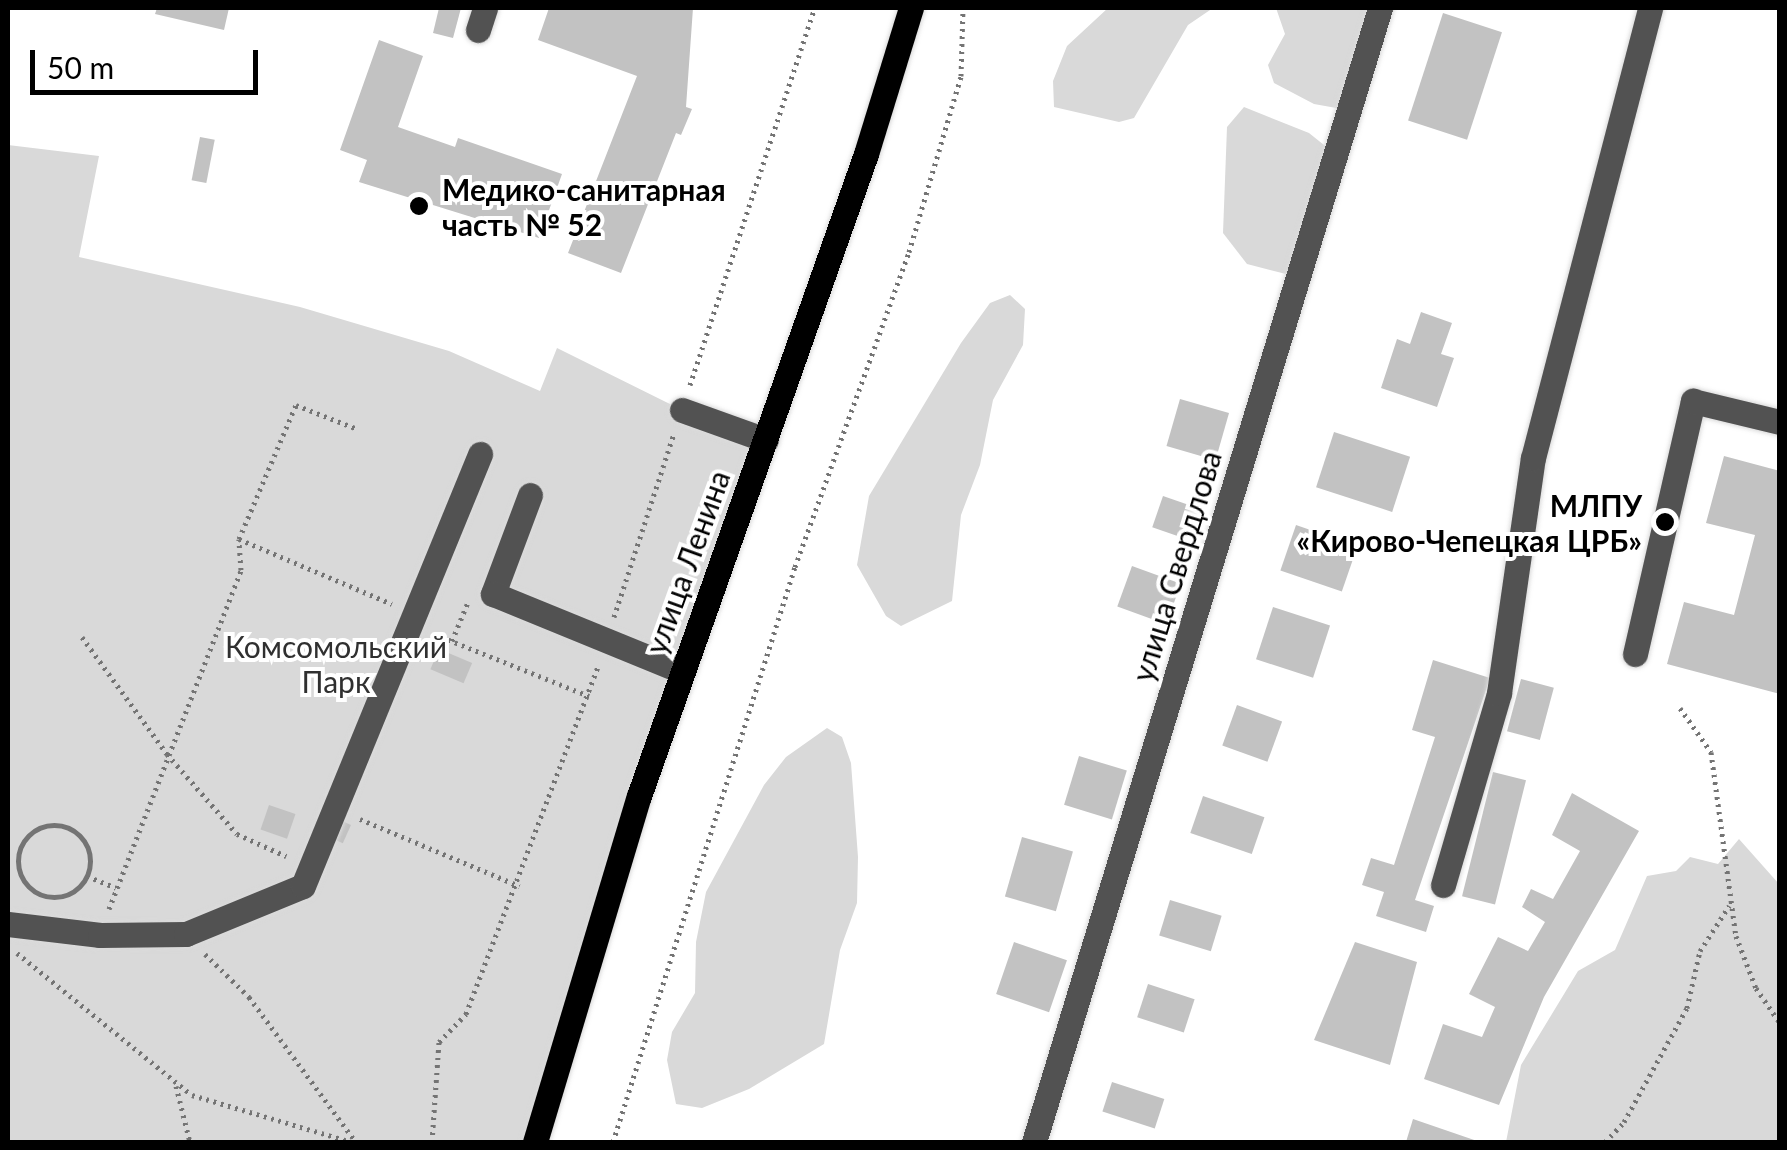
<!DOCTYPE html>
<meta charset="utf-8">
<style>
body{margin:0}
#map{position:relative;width:1787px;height:1150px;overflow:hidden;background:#fff;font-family:Lato,sans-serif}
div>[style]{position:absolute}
.green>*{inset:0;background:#d9d9d9}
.building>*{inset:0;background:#c2c2c2;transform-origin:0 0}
.path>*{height:5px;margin-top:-2.5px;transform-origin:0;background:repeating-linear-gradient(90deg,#747474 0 2.5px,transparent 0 7.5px)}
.path>.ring{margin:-2.5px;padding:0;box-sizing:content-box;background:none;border:5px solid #747474;border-radius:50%}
.roads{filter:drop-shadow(0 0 2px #dbdbdb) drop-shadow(0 0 2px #dbdbdb)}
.minor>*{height:25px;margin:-12.5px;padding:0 12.5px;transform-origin:12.5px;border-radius:12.5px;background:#525252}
.major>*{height:25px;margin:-12.5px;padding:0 12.5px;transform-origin:12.5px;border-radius:12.5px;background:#000}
.dots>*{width:28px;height:28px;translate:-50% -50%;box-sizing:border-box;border:5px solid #fff;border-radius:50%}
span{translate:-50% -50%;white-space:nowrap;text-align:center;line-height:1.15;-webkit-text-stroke:8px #fff;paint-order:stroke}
.poi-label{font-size:30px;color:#000;font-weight:700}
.left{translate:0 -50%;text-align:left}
.right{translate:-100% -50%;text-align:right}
.street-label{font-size:30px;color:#000}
.park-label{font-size:30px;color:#303030}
.frame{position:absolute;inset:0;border:10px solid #000;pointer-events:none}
.scale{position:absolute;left:30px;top:50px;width:228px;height:45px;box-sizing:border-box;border:5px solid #000;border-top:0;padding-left:12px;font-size:30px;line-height:35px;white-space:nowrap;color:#000;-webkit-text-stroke:8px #fff;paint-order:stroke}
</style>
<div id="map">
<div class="green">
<div style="clip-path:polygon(1108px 8px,1213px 8px,1188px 25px,1134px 118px,1119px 122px,1054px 107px,1053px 81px,1067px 46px)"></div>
<div style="clip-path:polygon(1276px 8px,1395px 8px,1342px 109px,1314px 104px,1274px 83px,1268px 65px,1285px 34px)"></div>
<div style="clip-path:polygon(1244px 107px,1309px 133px,1329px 149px,1290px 275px,1247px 264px,1223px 233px,1227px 127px)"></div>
<div style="clip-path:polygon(8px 145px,99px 156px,79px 257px,300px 307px,449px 351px,540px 391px,557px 348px,682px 410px,766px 440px,535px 1142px,8px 1142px)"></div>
<div style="clip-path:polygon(1010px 295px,1025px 309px,1023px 345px,993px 400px,980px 465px,961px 515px,952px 601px,901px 626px,886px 616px,857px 565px,869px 496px,961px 343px,990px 303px)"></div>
<div style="clip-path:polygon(827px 728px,842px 737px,851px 763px,858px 857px,857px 903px,840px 950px,824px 1044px,749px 1089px,702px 1108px,676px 1104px,667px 1060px,672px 1032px,695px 993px,696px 942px,706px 892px,764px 785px,786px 757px)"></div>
<div style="clip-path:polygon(1739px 839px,1779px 884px,1779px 1142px,1506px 1142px,1521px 1065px,1578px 971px,1615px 950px,1647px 876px,1676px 871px,1690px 857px,1718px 864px)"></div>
</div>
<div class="building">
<div style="clip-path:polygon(157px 8px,229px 8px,224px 30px,155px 14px)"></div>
<div style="clip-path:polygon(439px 8px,461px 8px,453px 38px,433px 33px)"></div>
<div style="clip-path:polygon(549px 8px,693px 8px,686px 107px,692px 109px,681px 135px,676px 133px,621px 273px,568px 253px,637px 76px,538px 40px)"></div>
<div style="left:1443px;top:13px;width:62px;height:113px;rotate:18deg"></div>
<div style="clip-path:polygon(379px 40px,423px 56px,398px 127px,455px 147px,458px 138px,562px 174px,539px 238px,359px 182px,367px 160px,340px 150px)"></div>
<div style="left:200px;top:137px;width:15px;height:44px;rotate:11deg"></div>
<div style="clip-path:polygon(1421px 312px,1452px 323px,1441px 354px,1454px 358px,1437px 407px,1381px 388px,1397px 339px,1410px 344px)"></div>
<div style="left:1180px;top:399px;width:51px;height:49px;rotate:16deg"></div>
<div style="left:1334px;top:432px;width:80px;height:58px;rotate:18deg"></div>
<div style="clip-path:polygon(1724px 456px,1780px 471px,1780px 694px,1667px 664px,1684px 602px,1734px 615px,1755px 535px,1706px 523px)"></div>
<div style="left:1163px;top:496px;width:42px;height:33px;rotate:19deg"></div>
<div style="left:1296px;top:525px;width:65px;height:48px;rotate:19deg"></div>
<div style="left:1132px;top:566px;width:52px;height:43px;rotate:20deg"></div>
<div style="left:1273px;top:607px;width:60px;height:55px;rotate:18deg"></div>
<div style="left:439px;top:649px;width:36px;height:22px;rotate:23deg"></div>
<div style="clip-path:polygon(1433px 660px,1490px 678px,1415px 900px,1434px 906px,1426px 932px,1376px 916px,1384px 892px,1362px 885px,1371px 858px,1394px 865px,1435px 737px,1412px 730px)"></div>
<div style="left:1521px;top:679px;width:34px;height:54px;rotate:15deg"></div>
<div style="left:1237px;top:705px;width:48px;height:43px;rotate:20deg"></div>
<div style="left:1079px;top:756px;width:50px;height:51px;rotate:17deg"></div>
<div style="left:1493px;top:772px;width:34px;height:128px;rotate:14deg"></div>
<div style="clip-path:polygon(1572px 793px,1639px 831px,1544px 997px,1499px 1105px,1424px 1079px,1443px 1024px,1482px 1037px,1495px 1007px,1469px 994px,1498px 937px,1528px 951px,1545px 922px,1522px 907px,1531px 889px,1553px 899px,1580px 851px,1552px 835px)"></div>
<div style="left:1203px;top:796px;width:65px;height:39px;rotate:19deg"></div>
<div style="left:269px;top:805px;width:28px;height:26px;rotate:19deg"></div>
<div style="left:340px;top:820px;width:12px;height:20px;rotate:24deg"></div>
<div style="left:1022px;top:837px;width:53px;height:62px;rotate:16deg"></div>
<div style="left:1170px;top:900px;width:54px;height:37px;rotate:17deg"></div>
<div style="left:1014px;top:942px;width:56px;height:55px;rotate:19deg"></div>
<div style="clip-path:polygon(1355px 942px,1417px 962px,1390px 1065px,1314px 1040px)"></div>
<div style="left:1148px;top:984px;width:49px;height:35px;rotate:18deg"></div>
<div style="left:1112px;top:1082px;width:55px;height:31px;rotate:18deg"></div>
<div style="clip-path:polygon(1413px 1119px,1480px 1142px,1406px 1142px)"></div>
</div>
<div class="path">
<div style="left:690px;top:385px;width:397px;rotate:-71.7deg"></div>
<div style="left:239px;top:539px;width:166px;rotate:23deg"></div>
<div style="left:614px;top:617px;width:194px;rotate:-71.9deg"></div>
<div style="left:434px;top:634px;width:167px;rotate:21.8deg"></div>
<div style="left:82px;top:637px;width:145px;rotate:54deg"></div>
<div style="left:167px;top:754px;width:106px;rotate:48.8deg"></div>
<div style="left:237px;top:834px;width:54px;rotate:24.2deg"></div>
<div style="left:452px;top:641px;width:42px;rotate:-67.7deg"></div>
<div style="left:1680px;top:708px;width:54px;rotate:54.8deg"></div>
<div style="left:1711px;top:752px;width:186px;rotate:82.3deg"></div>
<div style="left:1736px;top:936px;width:56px;rotate:69deg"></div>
<div style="left:1756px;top:988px;width:42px;rotate:55.6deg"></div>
<div style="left:360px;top:819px;width:173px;rotate:22.8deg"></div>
<div class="ring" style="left:18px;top:825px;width:67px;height:67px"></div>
<div style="left:87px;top:876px;width:31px;rotate:22deg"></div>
<div style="left:109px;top:909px;width:364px;rotate:-68.7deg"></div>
<div style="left:241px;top:570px;width:31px;rotate:-94deg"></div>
<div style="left:239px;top:539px;width:146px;rotate:-67deg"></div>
<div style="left:296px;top:405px;width:63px;rotate:21.3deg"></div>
<div style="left:17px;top:953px;width:225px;rotate:39.1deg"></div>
<div style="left:192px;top:1095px;width:167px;rotate:16.4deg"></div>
<div style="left:205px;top:954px;width:62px;rotate:44.3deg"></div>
<div style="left:249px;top:997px;width:180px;rotate:53.6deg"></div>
<div style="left:176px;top:1086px;width:58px;rotate:76deg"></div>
<div style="left:432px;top:1142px;width:100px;rotate:-86deg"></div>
<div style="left:439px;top:1042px;width:39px;rotate:-46deg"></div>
<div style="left:466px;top:1014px;width:372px;rotate:-69.2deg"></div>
<div style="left:613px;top:1142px;width:603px;rotate:-72.44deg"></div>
<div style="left:795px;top:567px;width:335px;rotate:-70.1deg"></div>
<div style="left:909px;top:252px;width:184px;rotate:-73.5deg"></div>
<div style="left:961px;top:76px;width:68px;rotate:-88.3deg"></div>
<div style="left:1605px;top:1142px;width:28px;rotate:-46deg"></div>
<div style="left:1624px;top:1122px;width:130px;rotate:-61.1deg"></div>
<div style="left:1687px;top:1008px;width:58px;rotate:-77.2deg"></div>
<div style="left:1700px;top:951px;width:54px;rotate:-57.2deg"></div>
</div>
<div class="roads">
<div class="minor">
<div style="left:478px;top:30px;width:23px;rotate:-72deg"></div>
<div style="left:682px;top:410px;width:89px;rotate:19.7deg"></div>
<div style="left:530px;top:495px;width:106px;rotate:110.5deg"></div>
<div style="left:493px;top:594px;width:204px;rotate:22.2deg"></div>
<div style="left:1635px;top:654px;width:260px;rotate:-77.1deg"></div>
<div style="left:1693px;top:401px;width:89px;rotate:13.6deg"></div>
<div style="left:1443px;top:885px;width:200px;rotate:-73.7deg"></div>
<div style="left:1499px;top:693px;width:237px;rotate:-81.8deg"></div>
<div style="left:1533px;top:458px;width:465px;rotate:-75.4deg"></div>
<div style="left:8px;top:924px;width:93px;rotate:6.8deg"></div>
<div style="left:100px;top:935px;width:86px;rotate:-0.7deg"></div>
<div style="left:186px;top:934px;width:126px;rotate:-22.3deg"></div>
<div style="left:303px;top:886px;width:467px;rotate:-67.7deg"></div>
<div style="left:1034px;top:1142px;width:1186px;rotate:-73.03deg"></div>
</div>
<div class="major">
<div style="left:535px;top:1142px;width:361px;rotate:-73.3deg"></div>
<div style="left:639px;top:796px;width:681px;rotate:-70.53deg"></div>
<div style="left:866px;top:154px;width:153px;rotate:-72.9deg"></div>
</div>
</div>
<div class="dots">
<div style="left:419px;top:206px;background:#000"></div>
<div style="left:1665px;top:522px;background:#000"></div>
</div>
<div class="poi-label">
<span class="left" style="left:442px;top:206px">Медико-санитарная<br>часть № 52</span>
<span class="right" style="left:1642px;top:522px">МЛПУ<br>«Кирово-Чепецкая ЦРБ»</span>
</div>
<div class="street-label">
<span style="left:687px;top:562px;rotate:-70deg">улица Ленина</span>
<span style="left:1176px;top:566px;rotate:-73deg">улица Свердлова</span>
</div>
<div class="park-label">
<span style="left:336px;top:663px">Комсомольский<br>Парк</span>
</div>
<div class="frame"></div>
<div class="scale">50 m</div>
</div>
